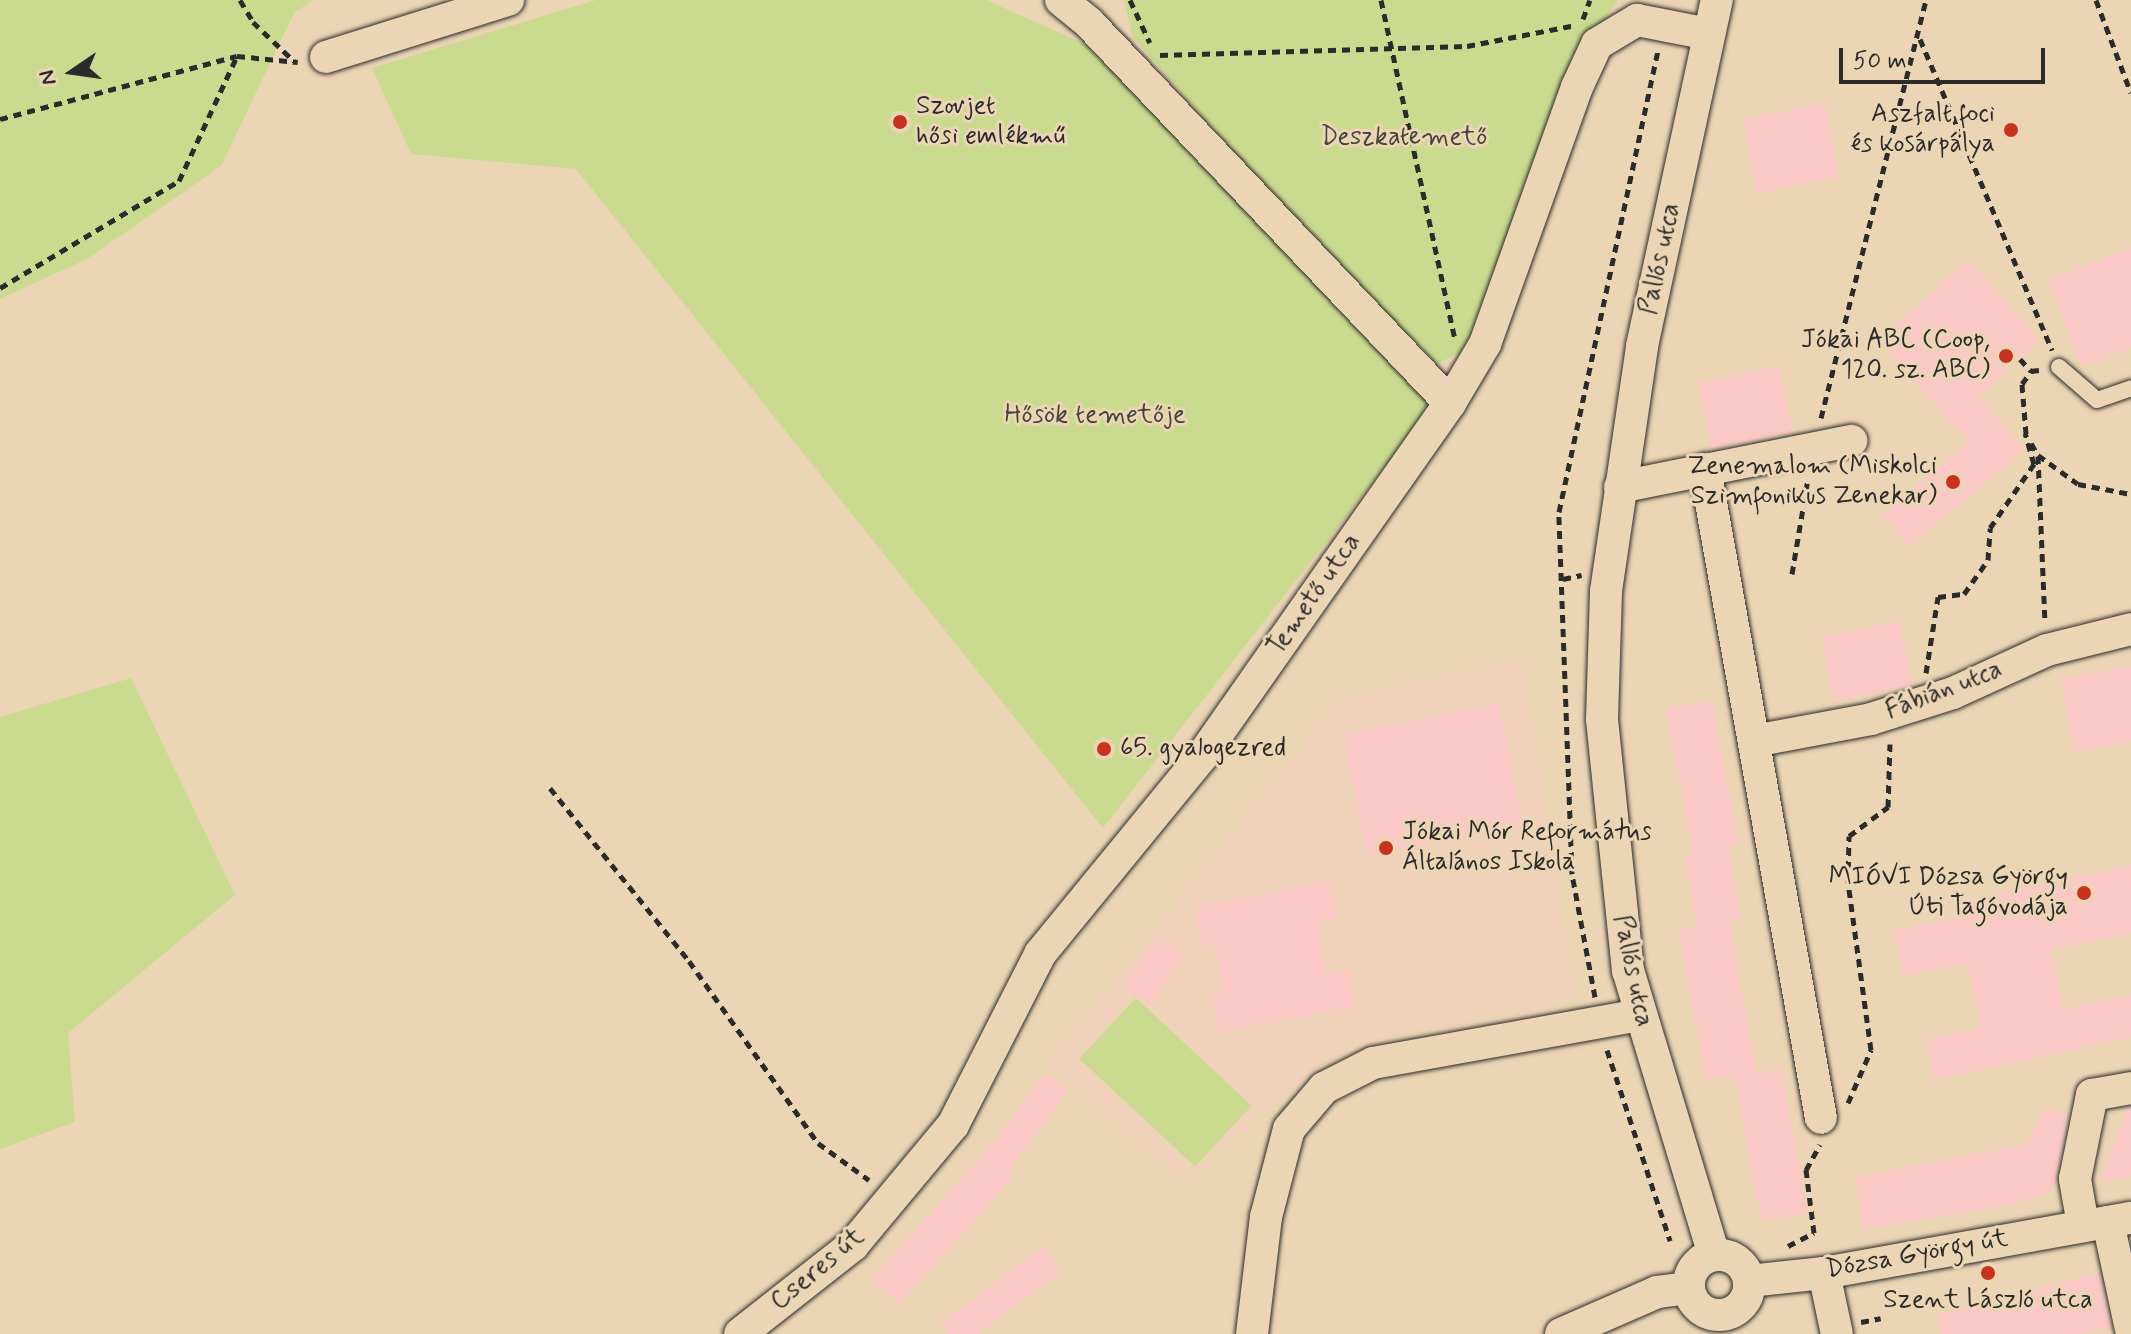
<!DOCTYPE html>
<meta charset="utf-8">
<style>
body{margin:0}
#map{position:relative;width:2131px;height:1334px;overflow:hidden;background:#ebd5b4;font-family:Mynerve,sans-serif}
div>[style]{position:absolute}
.built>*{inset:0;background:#f0d1b9}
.green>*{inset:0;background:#cadb8f;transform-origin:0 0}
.building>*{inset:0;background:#fac9c6;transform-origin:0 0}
.path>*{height:5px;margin-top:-2.5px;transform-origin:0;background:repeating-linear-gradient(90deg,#2b2b2b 0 8px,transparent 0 14px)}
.roads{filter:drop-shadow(0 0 2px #2b2b2b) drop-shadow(0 0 2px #2b2b2b)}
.service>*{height:16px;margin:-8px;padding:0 8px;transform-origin:8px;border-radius:8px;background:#ebd5b4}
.minor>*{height:32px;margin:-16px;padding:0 16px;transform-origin:16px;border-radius:16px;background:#ebd5b4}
.minor>.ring{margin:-16px;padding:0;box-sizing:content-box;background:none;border:32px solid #ebd5b4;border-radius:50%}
.dots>*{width:22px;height:22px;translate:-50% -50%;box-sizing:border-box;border:4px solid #ebd5b4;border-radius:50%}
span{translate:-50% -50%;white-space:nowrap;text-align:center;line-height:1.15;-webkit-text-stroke:6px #ebd5b4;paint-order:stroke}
.poi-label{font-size:26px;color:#2b2b2b}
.left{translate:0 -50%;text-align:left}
.right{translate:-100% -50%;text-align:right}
.park-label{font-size:26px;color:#43453a}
.street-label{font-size:26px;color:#2b2b2b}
.north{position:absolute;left:32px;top:32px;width:80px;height:80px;-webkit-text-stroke:6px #ebd5b4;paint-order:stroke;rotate:257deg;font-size:22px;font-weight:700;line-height:32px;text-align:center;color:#2b2b2b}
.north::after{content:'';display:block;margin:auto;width:28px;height:36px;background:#2b2b2b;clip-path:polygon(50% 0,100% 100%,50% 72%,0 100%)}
.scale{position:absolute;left:1839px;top:48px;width:206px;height:36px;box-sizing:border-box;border:4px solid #2b2b2b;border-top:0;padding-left:10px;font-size:24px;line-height:28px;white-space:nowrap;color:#2b2b2b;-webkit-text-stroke:6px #ebd5b4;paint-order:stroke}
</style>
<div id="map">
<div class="built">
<div style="clip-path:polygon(1523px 659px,1576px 998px,1349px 1045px,1182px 1179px,1047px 1064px,1339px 699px)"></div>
</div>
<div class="green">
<div style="clip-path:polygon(0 0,313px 0,294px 13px,221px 166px,87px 259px,0 299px)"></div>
<div style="clip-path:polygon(596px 0,986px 0,1087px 45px,1433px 405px,1103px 828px,576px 169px,411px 154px,372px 68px)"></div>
<div style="clip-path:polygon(1124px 0,1618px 0,1588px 42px,1474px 344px,1438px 364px,1294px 223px,1133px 37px)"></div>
<div style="clip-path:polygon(131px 678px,235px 895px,68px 1033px,75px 1122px,0 1149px,0 717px)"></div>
<div style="left:1136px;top:998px;width:158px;height:83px;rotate:43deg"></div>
</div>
<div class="building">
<div style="left:1825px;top:103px;width:76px;height:83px;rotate:79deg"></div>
<div style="clip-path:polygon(2131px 248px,2131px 348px,2081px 367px,2049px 279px)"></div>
<div style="clip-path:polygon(1968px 260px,2040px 340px,1979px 396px,2024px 450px,1909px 546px,1883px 515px,1969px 442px,1878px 341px)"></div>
<div style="left:1780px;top:366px;width:68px;height:83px;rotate:79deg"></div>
<div style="left:1900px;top:621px;width:66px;height:80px;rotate:79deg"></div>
<div style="clip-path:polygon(2131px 666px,2131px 742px,2075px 752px,2061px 679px)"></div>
<div style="clip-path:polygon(1712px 700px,1739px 844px,1728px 846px,1742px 920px,1729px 922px,1757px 1073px,1781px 1068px,1808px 1213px,1762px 1221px,1734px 1075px,1706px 1080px,1678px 930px,1697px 927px,1684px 856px,1693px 854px,1666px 708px)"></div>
<div style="left:1499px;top:704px;width:123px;height:158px;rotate:79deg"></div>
<div style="clip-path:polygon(2131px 865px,2131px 933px,2051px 950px,2064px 1009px,2131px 995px,2131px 1037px,1934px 1080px,1926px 1039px,1981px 1027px,1967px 962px,1903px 976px,1893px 930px,1957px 917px,1954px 903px)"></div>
<div style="clip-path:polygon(1329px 881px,1337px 920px,1317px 924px,1326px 974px,1348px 970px,1355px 1006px,1219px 1032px,1212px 995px,1224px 992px,1216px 945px,1203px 948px,1195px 907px)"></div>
<div style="left:1157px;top:937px;width:31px;height:60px;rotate:33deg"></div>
<div style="clip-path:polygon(1046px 1073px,1069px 1090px,1008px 1172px,1014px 1177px,899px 1304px,871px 1279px,983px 1155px)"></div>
<div style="clip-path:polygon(2131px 1107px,2131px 1177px,2100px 1182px,2127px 1108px)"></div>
<div style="clip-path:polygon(2046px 1108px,2069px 1115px,2056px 1182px,2046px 1194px,2005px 1206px,1863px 1229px,1855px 1177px,2026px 1144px)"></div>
<div style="left:1043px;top:1246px;width:31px;height:129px;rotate:53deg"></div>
<div style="clip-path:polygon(2100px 1273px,2111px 1328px,2081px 1334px,1941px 1334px,1936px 1314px)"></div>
</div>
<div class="path">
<div style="left:240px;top:0;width:26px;rotate:59deg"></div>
<div style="left:253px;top:22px;width:57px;rotate:43.6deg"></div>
<div style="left:1130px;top:0;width:47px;rotate:65.1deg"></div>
<div style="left:1381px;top:0;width:347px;rotate:77.7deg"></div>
<div style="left:2096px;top:0;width:99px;rotate:69.4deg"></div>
<div style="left:1583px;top:19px;width:20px;rotate:-70deg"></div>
<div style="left:1920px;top:39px;width:338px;rotate:67deg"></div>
<div style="left:1160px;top:55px;width:307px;rotate:-1.7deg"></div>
<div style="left:1467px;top:46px;width:111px;rotate:-10.9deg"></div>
<div style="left:0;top:119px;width:245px;rotate:-14.9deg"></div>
<div style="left:237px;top:56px;width:61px;rotate:5.6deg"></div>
<div style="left:0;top:288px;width:209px;rotate:-30.9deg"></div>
<div style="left:179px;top:181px;width:138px;rotate:-65.1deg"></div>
<div style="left:2020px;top:359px;width:16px;rotate:47deg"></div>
<div style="left:1821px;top:418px;width:431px;rotate:-75.9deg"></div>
<div style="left:2026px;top:434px;width:50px;rotate:-94.6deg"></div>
<div style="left:2022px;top:384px;width:16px;rotate:-55deg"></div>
<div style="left:2031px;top:371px;width:8px;rotate:-7deg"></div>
<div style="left:2031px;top:443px;width:14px;rotate:60deg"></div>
<div style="left:2038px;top:455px;width:49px;rotate:35.9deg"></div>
<div style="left:2078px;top:484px;width:54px;rotate:10.7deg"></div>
<div style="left:2038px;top:456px;width:166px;rotate:87.6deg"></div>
<div style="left:1792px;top:574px;width:97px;rotate:-80.5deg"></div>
<div style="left:1563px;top:579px;width:19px;rotate:-12deg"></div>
<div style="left:1926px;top:673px;width:77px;rotate:-81deg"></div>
<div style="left:1938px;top:597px;width:26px;rotate:-7deg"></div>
<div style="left:1964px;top:594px;width:42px;rotate:-54.8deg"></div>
<div style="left:1988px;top:560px;width:32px;rotate:-86deg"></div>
<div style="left:1990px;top:528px;width:78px;rotate:-55.5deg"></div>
<div style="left:2034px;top:464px;width:32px;rotate:-106deg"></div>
<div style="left:550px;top:788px;width:222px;rotate:51.2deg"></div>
<div style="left:689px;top:961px;width:223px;rotate:54.7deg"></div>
<div style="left:818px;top:1143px;width:63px;rotate:36deg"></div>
<div style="left:1595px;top:997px;width:125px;rotate:-100.6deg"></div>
<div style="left:1572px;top:874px;width:362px;rotate:-92.1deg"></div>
<div style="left:1559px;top:512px;width:471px;rotate:-77.9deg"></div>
<div style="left:1607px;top:1050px;width:201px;rotate:71.7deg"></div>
<div style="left:1848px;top:1103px;width:58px;rotate:-66.5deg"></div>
<div style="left:1871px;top:1050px;width:169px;rotate:-97.8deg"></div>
<div style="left:1848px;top:883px;width:47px;rotate:-88.8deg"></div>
<div style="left:1849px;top:836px;width:49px;rotate:-36.6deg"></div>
<div style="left:1888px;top:807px;width:63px;rotate:-88.2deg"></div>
<div style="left:1788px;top:1246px;width:29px;rotate:-27deg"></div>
<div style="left:1814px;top:1233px;width:64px;rotate:-97.2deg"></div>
<div style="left:1806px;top:1170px;width:29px;rotate:-61deg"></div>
<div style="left:1861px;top:1322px;width:20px;rotate:-11deg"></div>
</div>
<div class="roads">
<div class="service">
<div style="left:2059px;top:367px;width:50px;rotate:41deg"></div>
<div style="left:2097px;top:400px;width:36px;rotate:-19deg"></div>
</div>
<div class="minor">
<div style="left:1061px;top:0;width:36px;rotate:39deg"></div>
<div style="left:1089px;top:23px;width:524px;rotate:46.47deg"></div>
<div style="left:326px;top:57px;width:191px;rotate:-17.4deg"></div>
<div style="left:1705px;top:469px;width:659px;rotate:79.87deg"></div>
<div style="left:1620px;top:487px;width:236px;rotate:-11.3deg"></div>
<div style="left:1754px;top:741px;width:119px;rotate:-10.6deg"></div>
<div style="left:1871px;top:719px;width:86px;rotate:-17.6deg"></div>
<div style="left:1953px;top:693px;width:103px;rotate:-24.6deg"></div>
<div style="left:2047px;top:650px;width:87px;rotate:-14deg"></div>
<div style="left:2108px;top:1222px;width:109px;rotate:77.9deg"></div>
<div style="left:2083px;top:1225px;width:47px;rotate:-99.9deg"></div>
<div style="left:2075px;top:1179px;width:86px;rotate:-78.6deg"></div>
<div style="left:2092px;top:1095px;width:40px;rotate:-10deg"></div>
<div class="ring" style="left:1689px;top:1255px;width:28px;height:28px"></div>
<div style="left:1714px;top:1255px;width:297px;rotate:-106.8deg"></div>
<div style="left:1628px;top:971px;width:253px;rotate:-95.9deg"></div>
<div style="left:1602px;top:719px;width:128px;rotate:-88.2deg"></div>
<div style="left:1606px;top:591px;width:248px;rotate:-81.6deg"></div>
<div style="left:1642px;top:346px;width:354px;rotate:-77.8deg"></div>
<div style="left:1824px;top:1273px;width:62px;rotate:78deg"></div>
<div style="left:1749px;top:1281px;width:75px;rotate:-6.1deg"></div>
<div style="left:1824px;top:1273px;width:312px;rotate:-10.2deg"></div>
<div style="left:740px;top:1334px;width:144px;rotate:-38.2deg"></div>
<div style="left:853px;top:1245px;width:156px;rotate:-50.2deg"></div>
<div style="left:953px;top:1125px;width:192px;rotate:-63deg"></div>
<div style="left:1040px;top:954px;width:256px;rotate:-50.7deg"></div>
<div style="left:1202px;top:756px;width:431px;rotate:-54.9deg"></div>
<div style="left:1450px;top:403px;width:69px;rotate:-59.3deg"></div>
<div style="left:1485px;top:344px;width:273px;rotate:-70.3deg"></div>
<div style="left:1577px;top:87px;width:47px;rotate:-65.1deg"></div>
<div style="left:1597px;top:44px;width:47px;rotate:-31deg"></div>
<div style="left:1637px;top:20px;width:73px;rotate:11deg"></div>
<div style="left:1252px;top:1334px;width:118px;rotate:-83.2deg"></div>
<div style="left:1266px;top:1217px;width:91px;rotate:-75.4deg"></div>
<div style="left:1289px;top:1129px;width:54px;rotate:-49.5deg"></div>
<div style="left:1324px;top:1088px;width:55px;rotate:-27deg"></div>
<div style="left:1373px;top:1063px;width:271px;rotate:-10.2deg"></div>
<div style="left:1561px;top:1334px;width:105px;rotate:-23.6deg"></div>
<div style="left:1657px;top:1292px;width:31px;rotate:-7deg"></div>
</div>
</div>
<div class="dots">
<div style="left:900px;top:122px;background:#c8321e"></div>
<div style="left:2011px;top:130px;background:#c8321e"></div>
<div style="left:2006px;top:356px;background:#c8321e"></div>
<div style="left:1953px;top:482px;background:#c8321e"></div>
<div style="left:1104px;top:749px;background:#c8321e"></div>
<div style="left:1386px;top:848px;background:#c8321e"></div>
<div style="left:2084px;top:893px;background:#c8321e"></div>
<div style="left:1988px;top:1273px;background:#c8321e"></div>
</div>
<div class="poi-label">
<span class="left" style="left:916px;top:122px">Szovjet<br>hősi emlékmű</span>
<span class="right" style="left:1995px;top:130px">Aszfalt foci<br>és kosárpálya</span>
<span class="right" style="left:1990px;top:356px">Jókai ABC (Coop,<br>120. sz. ABC)</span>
<span class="right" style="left:1937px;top:482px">Zenemalom (Miskolci<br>Szimfonikus Zenekar)</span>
<span class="left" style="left:1120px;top:749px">65. gyalogezred</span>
<span class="left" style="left:1402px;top:848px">Jókai Mór Református<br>Általános Iskola</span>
<span class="right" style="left:2068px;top:893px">MIÓVI Dózsa György<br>Úti Tagóvodája</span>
<span style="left:1988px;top:1301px">Szent László utca</span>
</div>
<div class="park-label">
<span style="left:1404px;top:138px">Deszkatemető</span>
<span style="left:1095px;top:416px">Hősök temetője</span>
</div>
<div class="street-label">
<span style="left:1661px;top:259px;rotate:-78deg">Pallós utca</span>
<span style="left:1315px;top:595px;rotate:-55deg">Temető utca</span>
<span style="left:1944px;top:691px;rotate:-21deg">Fábián utca</span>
<span style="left:1632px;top:971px;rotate:78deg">Pallós utca</span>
<span style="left:1917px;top:1255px;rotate:-10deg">Dózsa György út</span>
<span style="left:818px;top:1270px;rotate:-40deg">Cseres út</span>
</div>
<div class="north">N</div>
<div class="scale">50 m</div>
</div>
